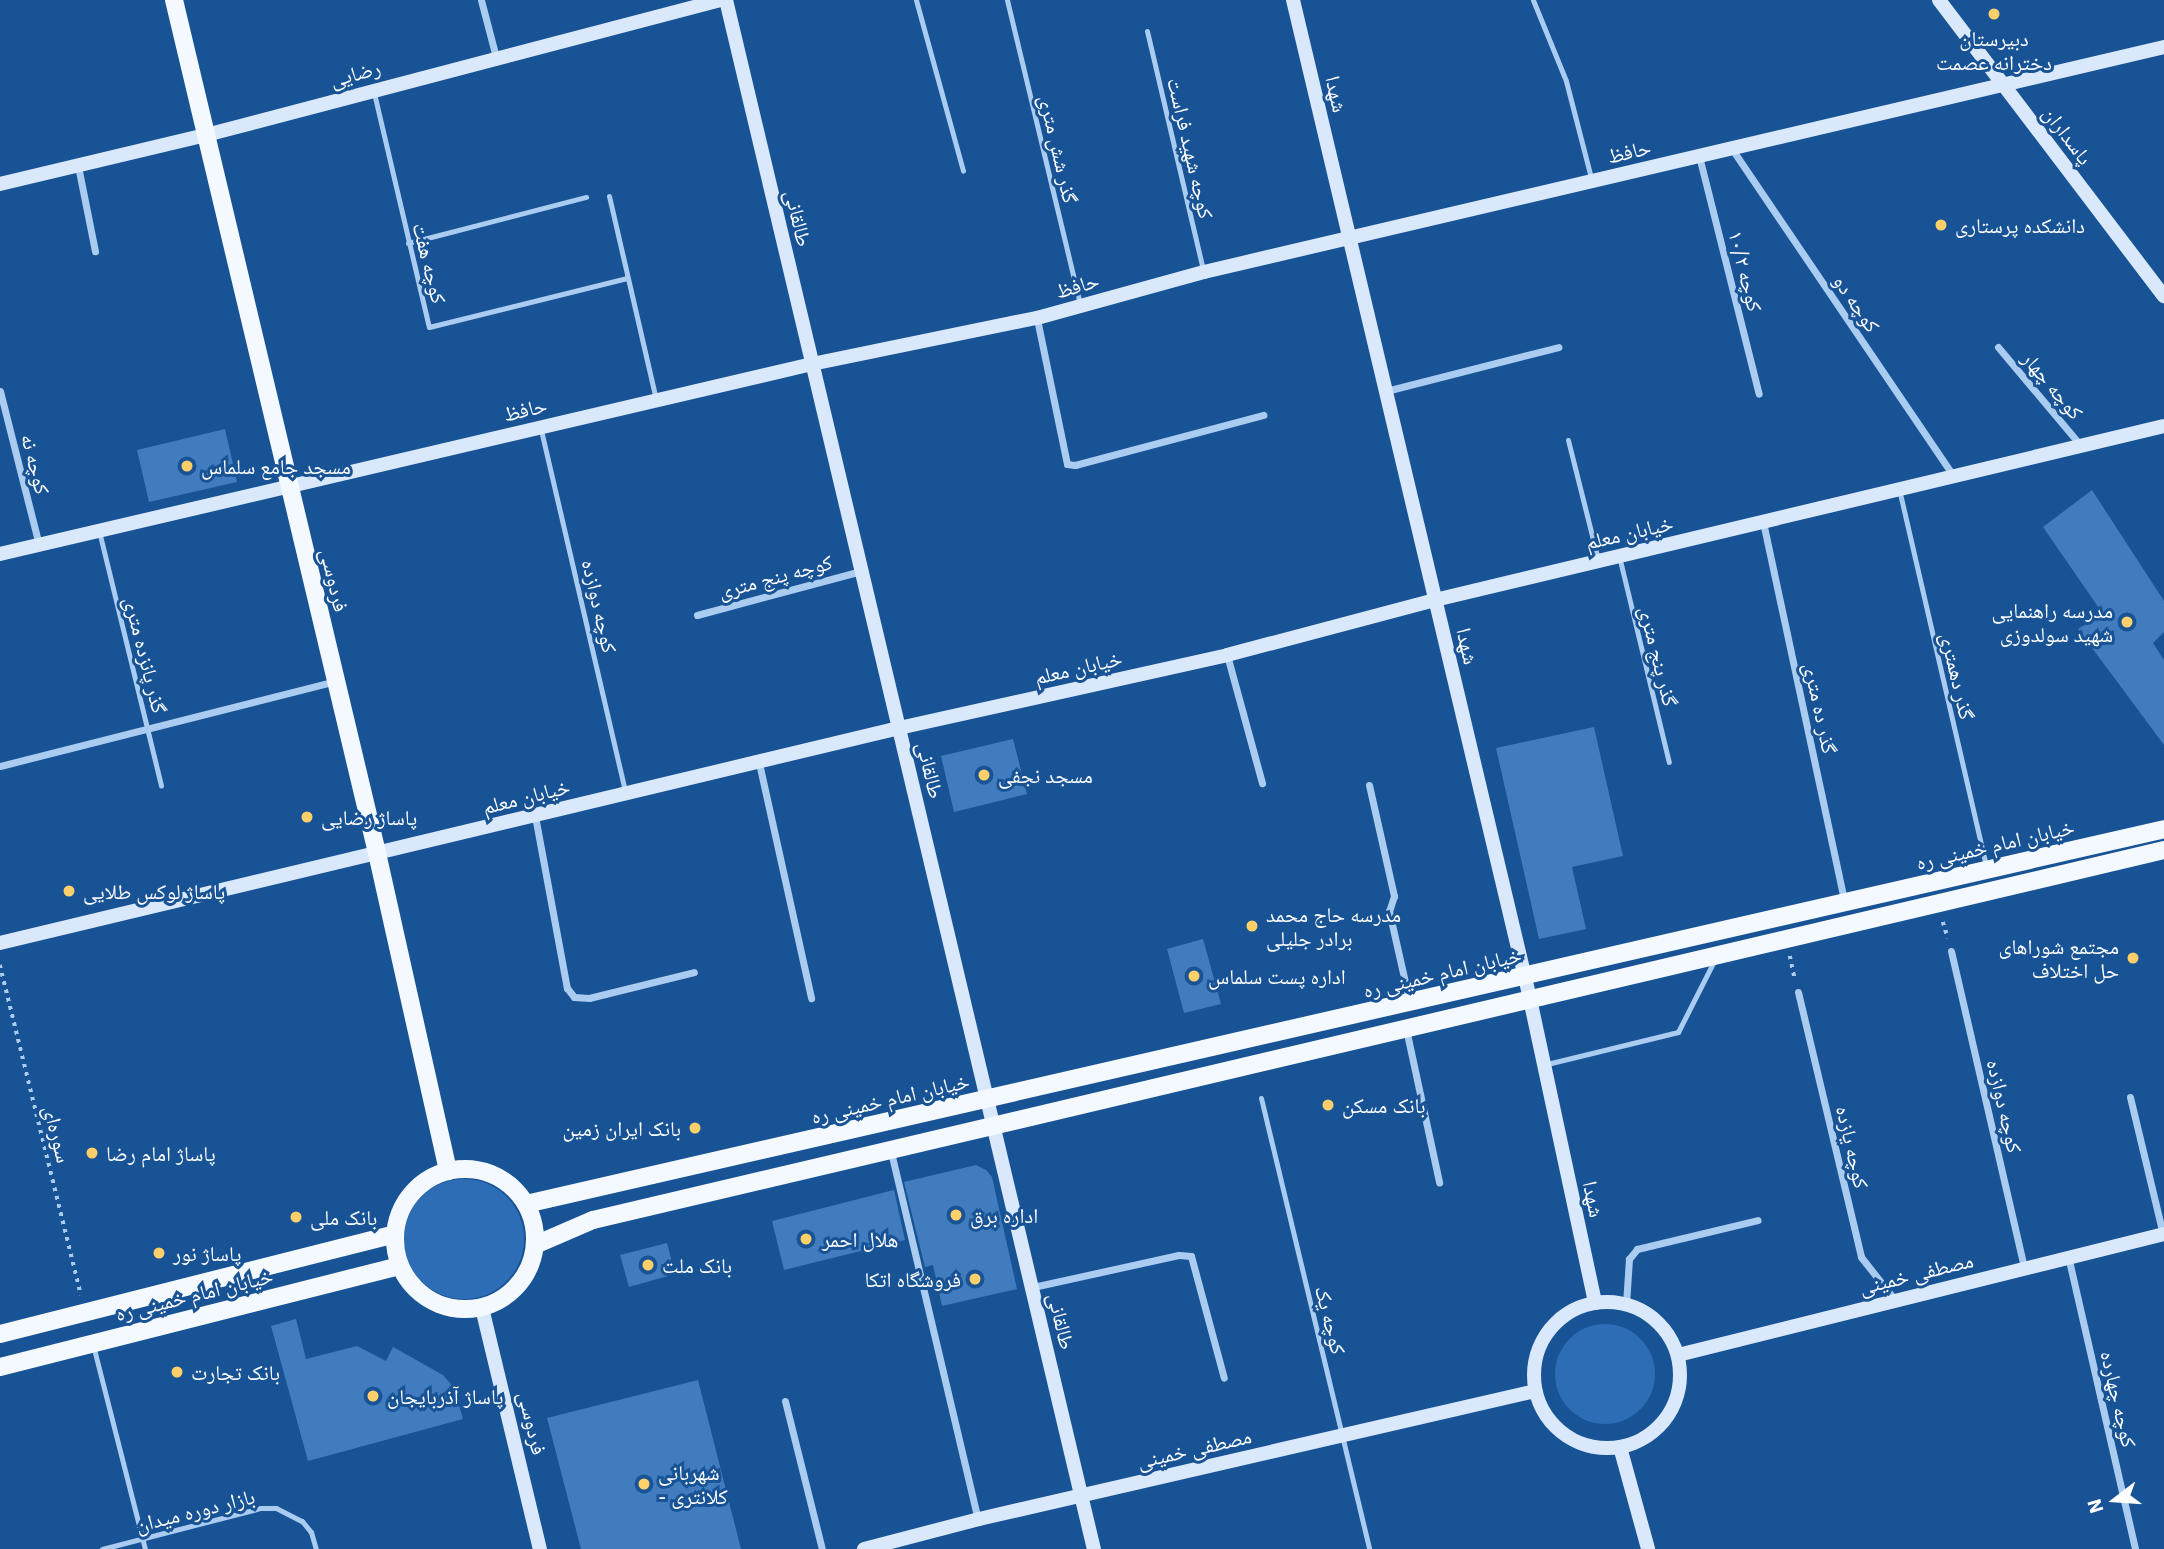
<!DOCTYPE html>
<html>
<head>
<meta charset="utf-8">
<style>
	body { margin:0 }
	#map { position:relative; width:2164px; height:1549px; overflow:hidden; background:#185396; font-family:"IBM Plex Sans","Noto Naskh Arabic",sans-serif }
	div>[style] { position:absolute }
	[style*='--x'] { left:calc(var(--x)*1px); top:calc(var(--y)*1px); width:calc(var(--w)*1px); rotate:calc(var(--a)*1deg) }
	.green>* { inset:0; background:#2c6db5 }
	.round { border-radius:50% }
	.building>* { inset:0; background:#417cbe }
	.path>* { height:3.5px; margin-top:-1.75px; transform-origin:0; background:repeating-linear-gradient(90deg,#abccf1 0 3.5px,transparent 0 8.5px) }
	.lane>* { height:5px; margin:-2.5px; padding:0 2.5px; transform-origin:2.5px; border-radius:2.5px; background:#abccf1 }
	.street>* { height:7px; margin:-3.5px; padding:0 3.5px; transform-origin:3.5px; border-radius:3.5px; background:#abccf1 }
	.secondary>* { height:14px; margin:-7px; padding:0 7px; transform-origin:7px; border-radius:7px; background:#d9e9fb }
	.secondary>.ring { margin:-7px; padding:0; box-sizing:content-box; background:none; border:14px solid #d9e9fb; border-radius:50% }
	.primary>* { height:18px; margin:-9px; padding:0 9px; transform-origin:9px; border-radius:9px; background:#f4f9ff }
	.primary>.ring { margin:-9px; padding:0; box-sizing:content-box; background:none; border:18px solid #f4f9ff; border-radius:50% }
	.dots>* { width:19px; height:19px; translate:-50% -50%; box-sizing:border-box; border:4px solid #185396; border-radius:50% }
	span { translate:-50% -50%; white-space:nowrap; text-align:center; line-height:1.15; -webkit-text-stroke:6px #185396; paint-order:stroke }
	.poi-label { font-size:21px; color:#fff }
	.left { translate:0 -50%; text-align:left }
	.right { translate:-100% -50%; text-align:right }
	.street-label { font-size:21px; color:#fff }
	.north { position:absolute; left:2080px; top:1465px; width:70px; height:70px; -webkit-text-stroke:5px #185396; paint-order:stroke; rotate:253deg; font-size:19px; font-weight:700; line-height:28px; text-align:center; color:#fff }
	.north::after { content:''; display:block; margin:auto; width:24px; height:32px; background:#fff; clip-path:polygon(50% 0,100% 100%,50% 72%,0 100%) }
</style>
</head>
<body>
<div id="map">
	<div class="green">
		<i class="round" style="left:404px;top:1179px;width:120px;height:120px"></i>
		<i class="round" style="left:1555px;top:1324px;width:100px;height:100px"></i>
	</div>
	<div class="building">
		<i style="clip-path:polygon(225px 429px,237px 482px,149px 502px,137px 450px)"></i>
		<i style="clip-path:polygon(2092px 490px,2164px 601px,2164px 632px,2153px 643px,2164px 660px,2164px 745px,2078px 629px,2103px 614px,2043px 527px)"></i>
		<i style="clip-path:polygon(1594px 727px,1623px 856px,1572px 867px,1586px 929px,1539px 939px,1496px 748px)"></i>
		<i style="clip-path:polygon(1013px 739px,1027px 794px,954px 812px,941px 756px)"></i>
		<i style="clip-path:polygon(1203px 939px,1221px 1004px,1184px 1013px,1167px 949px)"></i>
		<i style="clip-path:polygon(976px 1165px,986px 1170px,992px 1177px,1017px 1289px,942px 1306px,933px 1265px,925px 1267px,904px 1182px)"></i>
		<i style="clip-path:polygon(894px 1190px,905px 1240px,784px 1270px,772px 1221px)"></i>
		<i style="clip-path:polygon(667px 1243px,675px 1274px,629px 1287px,620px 1255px)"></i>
		<i style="clip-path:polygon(296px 1319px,306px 1359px,357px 1346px,386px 1361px,393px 1347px,443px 1375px,454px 1388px,463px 1419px,308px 1461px,271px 1326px)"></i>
		<i style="clip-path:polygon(698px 1380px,741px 1549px,581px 1549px,547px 1418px)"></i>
	</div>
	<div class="path">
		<i style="--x:1943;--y:922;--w:17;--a:73"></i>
		<i style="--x:1790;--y:956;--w:25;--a:78"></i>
		<i style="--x:0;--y:965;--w:340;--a:76.2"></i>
	</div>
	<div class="lane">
		<i style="--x:916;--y:0;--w:177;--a:74.6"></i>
		<i style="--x:1007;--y:0;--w:314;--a:76.5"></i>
		<i style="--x:1533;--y:0;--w:87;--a:67.8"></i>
		<i style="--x:1566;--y:81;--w:100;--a:75.5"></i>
		<i style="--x:1147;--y:31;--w:244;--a:76.8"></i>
		<i style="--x:374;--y:93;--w:240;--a:76.8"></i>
		<i style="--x:429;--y:327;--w:204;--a:-13.9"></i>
		<i style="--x:609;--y:196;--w:209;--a:77"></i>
		<i style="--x:408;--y:243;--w:184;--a:-14.5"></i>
		<i style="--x:541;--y:430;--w:372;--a:76.9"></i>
		<i style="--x:1568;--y:440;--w:123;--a:75.9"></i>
		<i style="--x:1899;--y:489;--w:386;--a:77"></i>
		<i style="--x:99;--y:531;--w:262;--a:76.3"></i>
		<i style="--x:1619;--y:556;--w:212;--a:76.4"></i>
		<i style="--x:1547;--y:1064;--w:135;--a:-13.7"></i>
		<i style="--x:1678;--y:1032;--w:82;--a:-63.1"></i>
		<i style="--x:1261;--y:1098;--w:464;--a:76.5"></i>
		<i style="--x:93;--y:1345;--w:211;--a:75.7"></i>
		<i style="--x:102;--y:1549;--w:164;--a:-14.5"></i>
		<i style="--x:261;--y:1508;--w:15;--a:0"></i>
		<i style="--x:276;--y:1508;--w:29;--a:27"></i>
		<i style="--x:302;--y:1521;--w:14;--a:51"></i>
		<i style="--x:311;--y:1532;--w:18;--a:74"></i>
	</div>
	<div class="street">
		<i style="--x:481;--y:0;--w:59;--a:75.3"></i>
		<i style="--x:1732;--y:149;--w:395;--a:55.9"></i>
		<i style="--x:1699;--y:156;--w:245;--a:75.9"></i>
		<i style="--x:78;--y:166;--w:87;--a:78.7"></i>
		<i style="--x:1037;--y:319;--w:148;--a:78.3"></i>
		<i style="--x:1067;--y:464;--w:8;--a:7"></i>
		<i style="--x:1075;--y:465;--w:195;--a:-14.9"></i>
		<i style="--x:1998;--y:347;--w:129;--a:50"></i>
		<i style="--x:0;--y:391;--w:159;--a:75.8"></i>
		<i style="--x:1386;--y:391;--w:178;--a:-14.3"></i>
		<i style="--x:1763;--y:522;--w:388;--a:77.9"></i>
		<i style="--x:697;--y:615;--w:170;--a:-15"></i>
		<i style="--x:1227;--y:655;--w:133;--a:74.7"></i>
		<i style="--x:759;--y:763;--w:241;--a:77.5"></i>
		<i style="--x:0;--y:766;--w:346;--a:-14.2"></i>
		<i style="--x:1369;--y:785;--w:114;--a:77.3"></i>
		<i style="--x:1394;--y:896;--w:16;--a:108"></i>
		<i style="--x:1389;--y:911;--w:91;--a:77.3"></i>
		<i style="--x:535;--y:816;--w:175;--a:79.5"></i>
		<i style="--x:567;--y:988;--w:11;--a:52"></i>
		<i style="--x:574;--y:997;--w:15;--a:4"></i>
		<i style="--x:589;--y:998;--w:108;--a:-13.9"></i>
		<i style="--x:1951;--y:951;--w:325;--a:77"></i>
		<i style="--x:1798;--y:992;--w:272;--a:76.6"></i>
		<i style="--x:1861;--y:1257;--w:55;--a:51.7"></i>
		<i style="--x:1406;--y:1029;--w:157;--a:77.8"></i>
		<i style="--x:2130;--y:1097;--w:141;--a:76.5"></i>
		<i style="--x:891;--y:1152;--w:377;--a:76.7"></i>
		<i style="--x:2068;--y:1256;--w:301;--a:77.1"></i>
		<i style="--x:1033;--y:1287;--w:149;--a:-12.4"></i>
		<i style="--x:1179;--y:1255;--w:12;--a:5"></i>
		<i style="--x:1191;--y:1256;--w:126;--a:74.9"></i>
		<i style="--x:1626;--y:1304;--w:45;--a:-86.2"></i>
		<i style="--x:1629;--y:1259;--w:13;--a:-51"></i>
		<i style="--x:1637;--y:1249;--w:124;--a:-13.5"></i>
		<i style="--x:785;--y:1401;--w:153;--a:76"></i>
	</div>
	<div class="secondary">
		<i style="--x:726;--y:0;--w:1592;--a:76.64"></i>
		<i style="--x:1293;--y:0;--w:1027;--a:76.65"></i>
		<i style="--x:1530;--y:999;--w:311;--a:77.9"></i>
		<i style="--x:1939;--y:0;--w:372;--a:52.8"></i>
		<i style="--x:0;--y:184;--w:212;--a:-13.4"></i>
		<i style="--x:206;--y:135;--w:532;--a:-14.69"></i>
		<i style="--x:0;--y:554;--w:834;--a:-13.17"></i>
		<i style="--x:812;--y:364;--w:230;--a:-11.6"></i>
		<i style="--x:1037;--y:318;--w:173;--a:-15.4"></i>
		<i style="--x:1204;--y:272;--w:986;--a:-13.19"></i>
		<i style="--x:0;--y:943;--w:924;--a:-13.45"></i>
		<i style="--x:899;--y:728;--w:336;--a:-12.5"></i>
		<i style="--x:1227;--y:655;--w:215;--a:-14.8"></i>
		<i style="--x:1435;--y:600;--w:749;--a:-13.42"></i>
		<i class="ring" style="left:1534px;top:1302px;width:132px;height:132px"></i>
		<i style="--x:482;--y:1308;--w:248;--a:76.5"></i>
		<i style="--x:1678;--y:1355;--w:501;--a:-13.98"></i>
		<i style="--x:1620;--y:1447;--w:106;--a:74.6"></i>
		<i style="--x:864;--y:1549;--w:119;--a:-14.6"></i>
		<i style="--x:979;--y:1519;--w:571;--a:-12.96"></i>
	</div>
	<div class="primary">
		<i style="--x:174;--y:0;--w:877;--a:76.61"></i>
		<i style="--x:377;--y:853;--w:326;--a:77.4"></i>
		<i class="ring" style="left:395px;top:1169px;width:122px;height:122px"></i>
		<i style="--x:526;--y:1204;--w:1680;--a:-12.89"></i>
		<i style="--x:535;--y:1245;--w:63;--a:-23.3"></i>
		<i style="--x:593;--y:1220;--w:1614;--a:-13.25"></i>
		<i style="--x:0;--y:1334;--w:406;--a:-14.2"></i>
		<i style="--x:0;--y:1367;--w:412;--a:-14.2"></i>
	</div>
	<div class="dots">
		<i style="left:1994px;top:14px;background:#ffcf6a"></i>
		<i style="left:1941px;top:225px;background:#ffcf6a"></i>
		<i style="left:187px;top:466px;background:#ffcf6a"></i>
		<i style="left:2127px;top:622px;background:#ffcf6a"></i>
		<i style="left:984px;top:775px;background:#ffcf6a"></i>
		<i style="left:307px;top:817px;background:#ffcf6a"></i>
		<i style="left:69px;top:891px;background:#ffcf6a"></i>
		<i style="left:1252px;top:926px;background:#ffcf6a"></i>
		<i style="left:2133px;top:958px;background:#ffcf6a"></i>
		<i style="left:1194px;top:976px;background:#ffcf6a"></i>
		<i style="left:1328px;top:1105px;background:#ffcf6a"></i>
		<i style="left:695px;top:1128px;background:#ffcf6a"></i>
		<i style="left:92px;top:1153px;background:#ffcf6a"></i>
		<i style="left:956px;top:1215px;background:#ffcf6a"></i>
		<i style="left:296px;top:1217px;background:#ffcf6a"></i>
		<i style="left:806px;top:1239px;background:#ffcf6a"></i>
		<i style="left:159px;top:1253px;background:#ffcf6a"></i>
		<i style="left:648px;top:1265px;background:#ffcf6a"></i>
		<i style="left:975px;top:1279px;background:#ffcf6a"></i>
		<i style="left:177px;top:1372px;background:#ffcf6a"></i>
		<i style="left:373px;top:1396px;background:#ffcf6a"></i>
		<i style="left:644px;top:1484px;background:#ffcf6a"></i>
	</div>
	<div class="poi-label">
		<span style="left:1994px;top:50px">دبیرستان<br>دخترانه عصمت</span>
		<span class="left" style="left:1955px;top:225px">دانشکده پرستاری</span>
		<span class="left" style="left:201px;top:466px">مسجد جامع سلماس</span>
		<span class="right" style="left:2113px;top:622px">مدرسه راهنمایی<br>شهید سولدوزی</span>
		<span class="left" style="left:998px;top:775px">مسجد نجفی</span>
		<span class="left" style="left:321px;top:817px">پاساژ رضایی</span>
		<span class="left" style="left:83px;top:891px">پاساژ لوکس طلایی</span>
		<span class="left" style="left:1266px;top:926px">مدرسه حاج محمد<br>برادر جلیلی</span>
		<span class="right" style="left:2119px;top:958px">مجتمع شوراهای<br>حل اختلاف</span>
		<span class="left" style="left:1208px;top:976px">اداره پست سلماس</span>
		<span class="left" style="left:1342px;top:1105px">بانک مسکن</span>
		<span class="right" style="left:681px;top:1128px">بانک ایران زمین</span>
		<span class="left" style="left:106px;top:1153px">پاساژ امام رضا</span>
		<span class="left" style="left:970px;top:1215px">اداره برق</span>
		<span class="left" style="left:310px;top:1217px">بانک ملی</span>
		<span class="left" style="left:822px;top:1239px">هلال احمر</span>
		<span class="left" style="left:173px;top:1253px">پاساژ نور</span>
		<span class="left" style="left:662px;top:1265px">بانک ملت</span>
		<span class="right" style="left:961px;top:1279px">فروشگاه اتکا</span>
		<span class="left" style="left:191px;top:1372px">بانک تجارت</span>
		<span class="left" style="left:387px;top:1396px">پاساژ آذربایجان</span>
		<span class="left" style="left:658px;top:1484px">شهربانی<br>- کلانتری</span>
	</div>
	<div class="street-label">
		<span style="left:355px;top:73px;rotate:-15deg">رضایی</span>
		<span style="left:1337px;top:94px;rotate:77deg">شهدا</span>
		<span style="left:2068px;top:135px;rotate:53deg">پاسداران</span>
		<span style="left:1191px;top:148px;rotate:77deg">کوچه شهید فراست</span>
		<span style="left:1059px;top:149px;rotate:77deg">گذر شش متری</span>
		<span style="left:1629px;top:151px;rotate:-13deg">حافظ</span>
		<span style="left:799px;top:218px;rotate:77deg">طالقانی</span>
		<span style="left:430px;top:263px;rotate:76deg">کوچه هفت</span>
		<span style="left:1746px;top:271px;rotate:76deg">کوچه ۱۰/۲</span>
		<span style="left:1077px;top:285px;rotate:-16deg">حافظ</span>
		<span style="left:1857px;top:303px;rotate:56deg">کوچه دو</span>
		<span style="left:2053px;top:385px;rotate:50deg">کوچه چهار</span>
		<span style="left:525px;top:409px;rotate:-13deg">حافظ</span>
		<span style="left:36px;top:464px;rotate:76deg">کوچه نه</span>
		<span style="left:1629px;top:532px;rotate:-13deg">خیابان معلم</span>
		<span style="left:775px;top:576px;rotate:-15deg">کوچه پنج متری</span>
		<span style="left:335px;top:580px;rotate:77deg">فردوسی</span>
		<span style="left:600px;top:606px;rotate:77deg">کوچه دوازده</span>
		<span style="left:1468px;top:646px;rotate:77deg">شهدا</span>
		<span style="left:146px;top:655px;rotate:76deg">گذر پانزده متری</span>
		<span style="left:1659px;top:656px;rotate:76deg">گذر پنج متری</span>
		<span style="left:1078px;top:667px;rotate:-13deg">خیابان معلم</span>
		<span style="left:1958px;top:676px;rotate:77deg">گذر دهمتری</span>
		<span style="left:1821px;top:708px;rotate:78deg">گذر ده متری</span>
		<span style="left:931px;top:770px;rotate:77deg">طالقانی</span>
		<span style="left:526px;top:796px;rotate:-14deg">خیابان معلم</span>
		<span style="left:1995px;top:844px;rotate:-13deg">خیابان امام خمینی ره</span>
		<span style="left:1442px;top:972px;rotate:-13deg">خیابان امام خمینی ره</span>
		<span style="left:890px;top:1098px;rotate:-13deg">خیابان امام خمینی ره</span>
		<span style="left:2005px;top:1106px;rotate:77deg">کوچه دوازده</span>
		<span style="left:58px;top:1134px;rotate:76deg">سوره‌ای</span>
		<span style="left:1853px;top:1147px;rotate:77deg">کوچه یازده</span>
		<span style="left:1594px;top:1199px;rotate:78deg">شهدا</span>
		<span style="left:1916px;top:1273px;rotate:-14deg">مصطفی خمینی</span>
		<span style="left:194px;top:1294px;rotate:-14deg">خیابان امام خمینی ره</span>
		<span style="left:1331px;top:1320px;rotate:76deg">کوچه یک</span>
		<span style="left:1062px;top:1321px;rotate:77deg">طالقانی</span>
		<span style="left:2119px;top:1399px;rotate:77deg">کوچه چهارده</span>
		<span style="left:533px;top:1423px;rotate:77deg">فردوسی</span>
		<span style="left:1194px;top:1448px;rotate:-13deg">مصطفی خمینی</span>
		<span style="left:195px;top:1510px;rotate:-14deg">بازار دوره میدان</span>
	</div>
	<div class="north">N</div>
</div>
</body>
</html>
